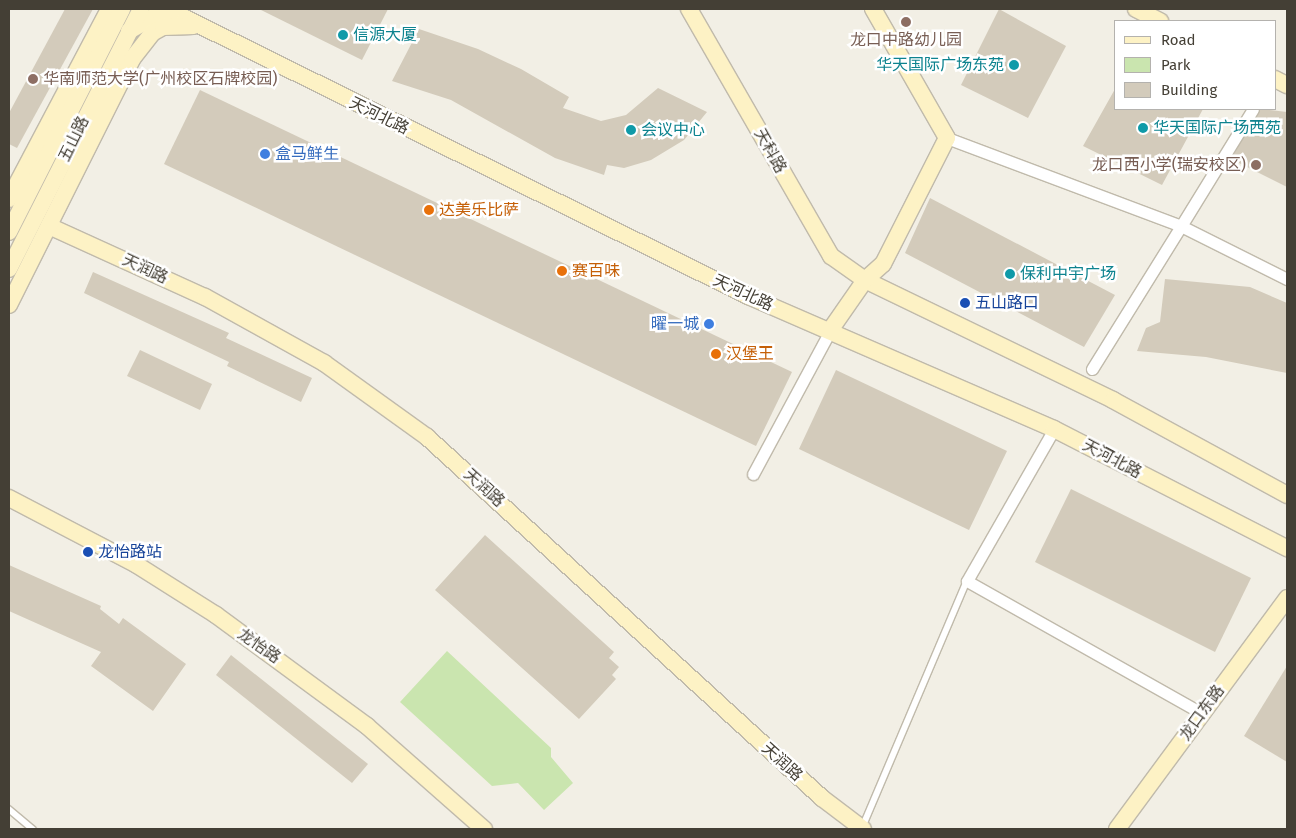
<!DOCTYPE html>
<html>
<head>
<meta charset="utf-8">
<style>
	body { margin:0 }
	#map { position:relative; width:1296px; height:838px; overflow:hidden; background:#f2efe5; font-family:"Fira Sans","Noto Sans SC",sans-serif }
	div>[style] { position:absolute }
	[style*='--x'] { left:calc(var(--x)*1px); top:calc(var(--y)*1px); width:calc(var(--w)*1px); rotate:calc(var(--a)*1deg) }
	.green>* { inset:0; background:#cae5af }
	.building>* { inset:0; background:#d3cbbb }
	.roads { filter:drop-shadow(1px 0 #c0baab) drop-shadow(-1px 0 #c0baab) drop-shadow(0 1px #c0baab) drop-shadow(0 -1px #c0baab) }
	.lane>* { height:5.5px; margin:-2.75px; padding:0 2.75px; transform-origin:2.75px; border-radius:2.75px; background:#fff }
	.street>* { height:11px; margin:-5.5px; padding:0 5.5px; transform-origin:5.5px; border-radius:5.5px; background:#fff }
	.secondary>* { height:16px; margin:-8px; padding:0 8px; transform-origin:8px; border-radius:8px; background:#fdf2c5 }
	.dots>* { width:14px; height:14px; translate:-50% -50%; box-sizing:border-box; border:2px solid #fff; border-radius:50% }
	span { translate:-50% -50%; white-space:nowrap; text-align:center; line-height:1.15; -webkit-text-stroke:5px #fff; paint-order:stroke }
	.culture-label { font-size:16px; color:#0d838f }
	.left { translate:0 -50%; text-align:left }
	.right { translate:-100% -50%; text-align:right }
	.education-label { font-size:16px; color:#785e54 }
	.street-label { font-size:16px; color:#443f35 }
	.shop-label { font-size:16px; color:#366cbe }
	.food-label { font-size:16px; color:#c56008 }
	.transit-label { font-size:16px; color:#164399 }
	.frame { position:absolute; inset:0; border:10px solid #443f35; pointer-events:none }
	.legend { position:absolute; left:1114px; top:20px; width:162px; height:90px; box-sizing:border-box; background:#fff; border:1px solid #b4b2ae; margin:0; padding:6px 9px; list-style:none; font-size:15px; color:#443f35 }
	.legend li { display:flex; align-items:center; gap:10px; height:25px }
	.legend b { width:25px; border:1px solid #b4b2ae }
</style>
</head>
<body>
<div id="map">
	<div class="green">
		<i style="clip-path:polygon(447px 651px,551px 748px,551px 757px,573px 783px,544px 810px,518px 783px,492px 786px,400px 702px)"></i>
	</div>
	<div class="building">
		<i style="clip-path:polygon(65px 9px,93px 9px,17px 148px,9px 144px,9px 113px)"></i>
		<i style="clip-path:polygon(259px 9px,388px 9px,362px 60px)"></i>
		<i style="clip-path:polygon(999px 9px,1066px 46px,1028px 118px,961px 85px)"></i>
		<i style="clip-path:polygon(419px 29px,478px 49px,521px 69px,569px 97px,563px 108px,601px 121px,626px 115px,658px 88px,707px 112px,684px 140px,651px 160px,624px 168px,607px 165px,604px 175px,555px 158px,451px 100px,392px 81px)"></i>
		<i style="clip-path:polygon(1115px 89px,1115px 109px,1203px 109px,1162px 185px,1083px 146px)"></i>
		<i style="clip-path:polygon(200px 90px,792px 372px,756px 446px,164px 164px)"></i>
		<i style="clip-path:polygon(1260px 109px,1287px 112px,1287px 187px,1231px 159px)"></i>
		<i style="clip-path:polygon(930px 198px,1115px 295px,1084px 347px,905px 253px)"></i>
		<i style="clip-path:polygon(93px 272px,229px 333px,226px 338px,312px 378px,301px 402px,227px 366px,229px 362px,84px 293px)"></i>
		<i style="clip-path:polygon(1165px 279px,1250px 287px,1287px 303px,1287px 373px,1206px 357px,1137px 351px,1146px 328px,1160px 322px)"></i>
		<i style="clip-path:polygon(140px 350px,212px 384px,200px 410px,127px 376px)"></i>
		<i style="clip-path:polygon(836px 370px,1007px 451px,969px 530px,799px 449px)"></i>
		<i style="clip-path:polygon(1071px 489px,1251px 578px,1215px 652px,1035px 562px)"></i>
		<i style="clip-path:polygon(485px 535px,614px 652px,609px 658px,619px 667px,612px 675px,616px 679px,579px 719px,435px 590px)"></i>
		<i style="clip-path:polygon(9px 565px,101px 606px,100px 609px,119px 624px,123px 618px,186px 664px,153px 711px,91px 666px,101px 652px,9px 611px)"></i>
		<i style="clip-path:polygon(231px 655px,368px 764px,352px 783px,216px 675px)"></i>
		<i style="clip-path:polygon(1287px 666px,1287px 762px,1244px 736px)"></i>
	</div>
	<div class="roads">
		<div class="lane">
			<i style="--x:9;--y:809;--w:31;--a:40"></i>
			<i style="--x:862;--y:828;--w:268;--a:-67"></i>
		</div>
		<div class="street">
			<i style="--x:947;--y:138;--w:250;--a:20.6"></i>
			<i style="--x:1181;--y:226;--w:137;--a:-58.4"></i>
			<i style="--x:1092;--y:369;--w:168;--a:-58.1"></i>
			<i style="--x:1181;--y:226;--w:119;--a:26.6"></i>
			<i style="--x:1054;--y:429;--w:175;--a:119.8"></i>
			<i style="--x:967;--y:581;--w:269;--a:29.4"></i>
			<i style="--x:753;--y:474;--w:165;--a:-61.7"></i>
		</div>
		<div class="secondary">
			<i style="--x:689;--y:9;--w:285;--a:60.1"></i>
			<i style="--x:831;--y:256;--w:42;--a:35.2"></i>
			<i style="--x:865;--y:280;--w:276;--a:25.8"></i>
			<i style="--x:1113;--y:400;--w:198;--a:28.6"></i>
			<i style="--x:1136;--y:9;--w:27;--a:27"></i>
			<i style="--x:129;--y:31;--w:36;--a:-30"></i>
			<i style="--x:160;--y:13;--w:25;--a:11"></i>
			<i style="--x:185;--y:18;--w:628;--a:26.28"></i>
			<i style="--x:748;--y:296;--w:334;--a:23.5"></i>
			<i style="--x:1054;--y:429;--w:262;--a:27.1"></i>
			<i style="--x:1275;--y:79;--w:13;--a:27"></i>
			<i style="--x:9;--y:199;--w:215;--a:-62.2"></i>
			<i style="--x:49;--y:226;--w:171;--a:24.5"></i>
			<i style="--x:205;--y:297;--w:136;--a:29"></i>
			<i style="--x:324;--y:363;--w:127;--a:35.7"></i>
			<i style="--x:427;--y:437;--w:535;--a:42.42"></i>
			<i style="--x:822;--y:798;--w:51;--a:37.1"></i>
			<i style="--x:9;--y:232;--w:250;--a:-63.1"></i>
			<i style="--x:9;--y:269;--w:292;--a:-63.1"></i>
			<i style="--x:9;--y:305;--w:275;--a:-63.4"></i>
			<i style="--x:132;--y:59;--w:33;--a:-52"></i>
			<i style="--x:152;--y:33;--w:13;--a:-29"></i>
			<i style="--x:163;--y:27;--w:31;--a:-2"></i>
			<i style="--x:831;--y:329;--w:60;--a:-55.2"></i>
			<i style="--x:865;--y:280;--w:24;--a:-42"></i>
			<i style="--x:883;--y:264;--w:141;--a:-63.1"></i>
			<i style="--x:947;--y:138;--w:149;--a:-119.8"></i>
			<i style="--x:9;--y:498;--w:144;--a:27.6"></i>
			<i style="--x:137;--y:565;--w:93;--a:32.3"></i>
			<i style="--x:216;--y:615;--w:187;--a:36.3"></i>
			<i style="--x:367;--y:726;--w:156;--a:41.4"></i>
			<i style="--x:1117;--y:829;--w:287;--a:-53.6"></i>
		</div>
	</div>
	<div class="dots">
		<i style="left:906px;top:22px;background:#8d6e63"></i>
		<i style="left:343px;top:35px;background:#0f9aa8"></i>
		<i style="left:1014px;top:65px;background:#0f9aa8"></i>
		<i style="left:33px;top:79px;background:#8d6e63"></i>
		<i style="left:1143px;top:128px;background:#0f9aa8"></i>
		<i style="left:631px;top:130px;background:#0f9aa8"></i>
		<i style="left:265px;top:154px;background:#3f7fe0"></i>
		<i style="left:1256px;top:165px;background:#8d6e63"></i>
		<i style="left:429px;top:210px;background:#e8710a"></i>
		<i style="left:562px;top:271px;background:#e8710a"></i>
		<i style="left:1010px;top:274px;background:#0f9aa8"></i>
		<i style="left:965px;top:303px;background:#1a4fb4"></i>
		<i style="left:709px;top:324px;background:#3f7fe0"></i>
		<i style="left:716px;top:354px;background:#e8710a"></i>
		<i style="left:88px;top:552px;background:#1a4fb4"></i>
	</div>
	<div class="culture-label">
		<span class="left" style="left:353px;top:35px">信源大厦</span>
		<span class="right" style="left:1004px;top:65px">华天国际广场东苑</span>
		<span class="left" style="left:1153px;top:128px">华天国际广场西苑</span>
		<span class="left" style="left:641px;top:130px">会议中心</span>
		<span class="left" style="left:1020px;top:274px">保利中宇广场</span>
	</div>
	<div class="education-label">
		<span style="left:906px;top:40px">龙口中路幼儿园</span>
		<span class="left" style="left:43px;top:79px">华南师范大学(广州校区石牌校园)</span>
		<span class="right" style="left:1246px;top:165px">龙口西小学(瑞安校区)</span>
	</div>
	<div class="street-label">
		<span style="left:379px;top:116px;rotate:26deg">天河北路</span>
		<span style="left:74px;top:139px;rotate:-64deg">五山路</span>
		<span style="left:770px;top:151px;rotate:61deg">天科路</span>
		<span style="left:145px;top:269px;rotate:25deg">天润路</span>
		<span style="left:743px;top:293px;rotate:25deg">天河北路</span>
		<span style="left:1112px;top:459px;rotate:28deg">天河北路</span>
		<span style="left:484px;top:488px;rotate:42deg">天润路</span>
		<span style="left:259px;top:646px;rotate:35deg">龙怡路</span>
		<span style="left:1202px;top:713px;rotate:-54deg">龙口东路</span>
		<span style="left:782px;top:762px;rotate:42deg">天润路</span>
	</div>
	<div class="shop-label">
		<span class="left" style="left:275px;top:154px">盒马鲜生</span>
		<span class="right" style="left:699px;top:324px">曜一城</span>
	</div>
	<div class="food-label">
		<span class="left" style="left:439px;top:210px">达美乐比萨</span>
		<span class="left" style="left:572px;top:271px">赛百味</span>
		<span class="left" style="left:726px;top:354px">汉堡王</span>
	</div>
	<div class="transit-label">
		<span class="left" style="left:975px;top:303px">五山路口</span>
		<span class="left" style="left:98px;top:552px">龙怡路站</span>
	</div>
	<div class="frame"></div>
	<ul class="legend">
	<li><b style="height:6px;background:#fdf2c5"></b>Road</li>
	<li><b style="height:14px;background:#cae5af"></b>Park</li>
	<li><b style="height:14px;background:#d3cbbb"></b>Building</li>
	</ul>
</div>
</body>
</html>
